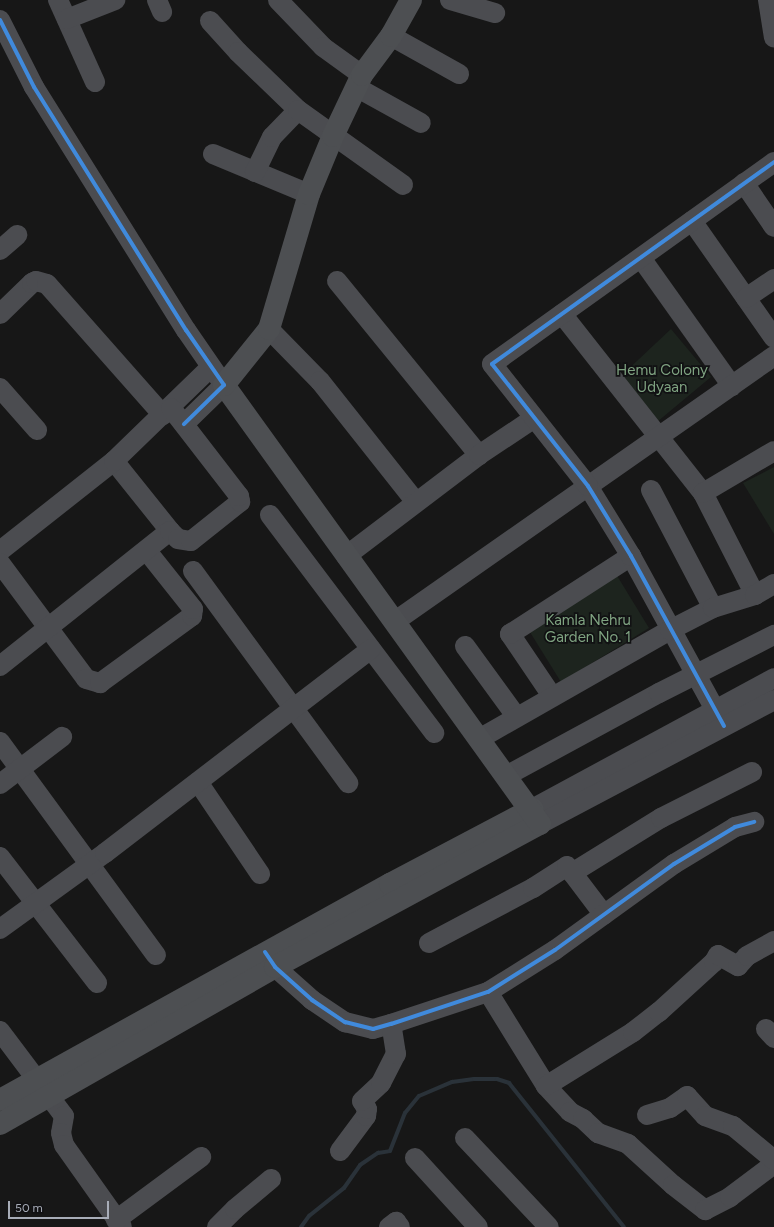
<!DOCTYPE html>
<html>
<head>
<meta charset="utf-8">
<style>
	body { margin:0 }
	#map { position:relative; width:774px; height:1227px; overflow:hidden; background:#171717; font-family:Figtree,sans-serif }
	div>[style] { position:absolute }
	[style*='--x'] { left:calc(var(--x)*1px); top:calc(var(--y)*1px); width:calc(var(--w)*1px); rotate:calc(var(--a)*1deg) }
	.green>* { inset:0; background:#1d241e }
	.stream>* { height:4px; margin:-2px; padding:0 2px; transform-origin:2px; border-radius:2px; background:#2a3239 }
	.minor>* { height:20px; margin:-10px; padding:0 10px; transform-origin:10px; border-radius:10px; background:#4b4c50 }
	.major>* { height:22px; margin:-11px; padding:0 11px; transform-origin:11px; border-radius:11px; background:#4d4f52 }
	.cycleway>* { height:4px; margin:-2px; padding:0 2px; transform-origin:2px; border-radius:2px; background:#408adc }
	span { translate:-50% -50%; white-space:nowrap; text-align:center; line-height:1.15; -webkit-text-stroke:3.5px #111113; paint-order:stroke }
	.park-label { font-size:15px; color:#7fa381 }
	.scale { position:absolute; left:8px; top:1201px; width:101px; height:18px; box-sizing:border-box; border:2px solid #a8adb8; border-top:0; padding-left:5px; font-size:12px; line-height:14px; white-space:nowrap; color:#a8adb8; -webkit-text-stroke:3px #111113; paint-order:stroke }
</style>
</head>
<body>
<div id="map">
	<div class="green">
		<i style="clip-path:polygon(671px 329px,711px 377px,657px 422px,622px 375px)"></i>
		<i style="clip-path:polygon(774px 467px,774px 534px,743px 483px)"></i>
		<i style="clip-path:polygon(616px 574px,649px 628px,561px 682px,528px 629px)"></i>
	</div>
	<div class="stream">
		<i style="--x:301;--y:1227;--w:14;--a:-54"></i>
		<i style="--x:309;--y:1216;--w:45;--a:-38.7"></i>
		<i style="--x:344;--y:1188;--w:28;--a:-55"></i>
		<i style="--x:360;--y:1165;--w:22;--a:-34"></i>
		<i style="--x:378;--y:1153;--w:12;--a:-9"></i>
		<i style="--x:390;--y:1151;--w:41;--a:-68.5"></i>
		<i style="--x:405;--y:1113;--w:22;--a:-51"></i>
		<i style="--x:419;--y:1096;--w:36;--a:-23"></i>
		<i style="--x:452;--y:1082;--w:22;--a:-8"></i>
		<i style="--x:474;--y:1079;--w:23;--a:0"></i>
		<i style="--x:497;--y:1079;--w:13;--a:18"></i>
		<i style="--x:509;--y:1083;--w:184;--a:51.4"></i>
	</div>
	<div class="minor">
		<i style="--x:58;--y:0;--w:90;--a:65.7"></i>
		<i style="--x:157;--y:0;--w:13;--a:67"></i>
		<i style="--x:278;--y:0;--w:65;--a:46.2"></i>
		<i style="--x:323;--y:47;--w:48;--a:35.7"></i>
		<i style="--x:450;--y:0;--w:47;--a:16.1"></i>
		<i style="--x:768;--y:0;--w:38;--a:81"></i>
		<i style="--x:67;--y:19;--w:52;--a:-21.6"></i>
		<i style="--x:0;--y:20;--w:75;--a:63.1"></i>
		<i style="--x:34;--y:87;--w:287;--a:58"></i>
		<i style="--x:186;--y:330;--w:67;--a:55.4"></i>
		<i style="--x:224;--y:385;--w:56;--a:135.7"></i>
		<i style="--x:210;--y:21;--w:42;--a:47.9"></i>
		<i style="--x:238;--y:52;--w:83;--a:44"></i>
		<i style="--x:391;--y:36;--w:78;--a:29.2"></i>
		<i style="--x:356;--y:87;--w:74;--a:29"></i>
		<i style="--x:213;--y:154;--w:104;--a:22.6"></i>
		<i style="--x:255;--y:172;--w:39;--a:-64"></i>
		<i style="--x:272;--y:137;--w:37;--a:-46"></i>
		<i style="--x:298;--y:110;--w:129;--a:35.5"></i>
		<i style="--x:744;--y:183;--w:53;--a:55.7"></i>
		<i style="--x:692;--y:221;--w:143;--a:55"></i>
		<i style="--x:0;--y:250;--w:23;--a:-41"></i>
		<i style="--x:641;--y:258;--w:157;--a:54.6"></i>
		<i style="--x:337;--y:281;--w:225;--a:50.8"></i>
		<i style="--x:746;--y:298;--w:34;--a:-34"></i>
		<i style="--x:0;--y:314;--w:45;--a:-44.1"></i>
		<i style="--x:32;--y:283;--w:4;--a:-27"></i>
		<i style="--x:36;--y:281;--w:11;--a:15"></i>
		<i style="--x:47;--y:284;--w:175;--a:48.5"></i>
		<i style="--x:562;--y:314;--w:228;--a:51.8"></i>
		<i style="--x:703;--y:493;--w:114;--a:63"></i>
		<i style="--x:269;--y:329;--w:73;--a:45.6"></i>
		<i style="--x:320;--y:381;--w:154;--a:51.6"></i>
		<i style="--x:0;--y:388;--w:56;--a:48.6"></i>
		<i style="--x:114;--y:461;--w:90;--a:51.3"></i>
		<i style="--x:651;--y:490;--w:133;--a:62.3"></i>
		<i style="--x:703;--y:493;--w:82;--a:-30.6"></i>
		<i style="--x:270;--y:515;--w:273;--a:53"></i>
		<i style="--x:0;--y:551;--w:145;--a:-38.3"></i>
		<i style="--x:114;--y:461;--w:135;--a:-44.1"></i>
		<i style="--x:346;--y:556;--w:167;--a:-37.2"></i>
		<i style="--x:479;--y:455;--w:65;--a:-33.7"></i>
		<i style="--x:0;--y:563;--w:144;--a:53.4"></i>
		<i style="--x:86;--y:679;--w:15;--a:16"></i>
		<i style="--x:100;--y:683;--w:114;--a:-36.1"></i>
		<i style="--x:192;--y:616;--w:7;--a:-82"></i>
		<i style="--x:193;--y:609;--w:75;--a:-128.5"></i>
		<i style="--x:193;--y:571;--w:263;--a:53.8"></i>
		<i style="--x:394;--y:622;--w:464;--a:-35"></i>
		<i style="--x:465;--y:646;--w:87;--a:53.9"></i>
		<i style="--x:0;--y:666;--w:217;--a:-38.5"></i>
		<i style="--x:170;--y:531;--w:11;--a:45"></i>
		<i style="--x:178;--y:539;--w:13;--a:9"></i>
		<i style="--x:191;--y:541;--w:63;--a:-38.5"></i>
		<i style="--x:240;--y:502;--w:6;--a:-99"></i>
		<i style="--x:239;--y:496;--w:111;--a:-127.7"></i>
		<i style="--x:552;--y:696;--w:75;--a:-124.1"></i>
		<i style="--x:510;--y:634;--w:144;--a:-32.8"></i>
		<i style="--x:724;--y:726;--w:194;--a:-118.7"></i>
		<i style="--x:631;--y:556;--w:82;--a:-121.6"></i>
		<i style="--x:588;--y:486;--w:155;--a:-128.2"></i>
		<i style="--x:492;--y:364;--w:347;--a:-35.6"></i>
		<i style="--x:479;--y:739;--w:220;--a:-29.7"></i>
		<i style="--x:670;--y:630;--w:48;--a:-27.1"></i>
		<i style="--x:713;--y:608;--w:44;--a:-17.2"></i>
		<i style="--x:755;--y:595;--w:22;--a:-30"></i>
		<i style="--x:0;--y:742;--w:264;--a:53.8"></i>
		<i style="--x:506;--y:776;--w:174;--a:-28.5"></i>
		<i style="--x:659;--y:693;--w:129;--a:-26.8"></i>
		<i style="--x:198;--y:782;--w:111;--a:56"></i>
		<i style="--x:0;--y:784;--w:78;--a:-37.2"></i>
		<i style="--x:532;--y:809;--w:275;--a:-28.4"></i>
		<i style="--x:540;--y:824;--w:265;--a:-27.9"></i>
		<i style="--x:0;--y:857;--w:159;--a:52.4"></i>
		<i style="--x:572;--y:873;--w:105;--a:-31.7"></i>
		<i style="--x:661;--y:818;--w:102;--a:-26.8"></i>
		<i style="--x:0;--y:929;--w:130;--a:-35.9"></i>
		<i style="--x:105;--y:853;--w:335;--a:-37.5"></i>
		<i style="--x:429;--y:943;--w:118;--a:-27.9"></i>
		<i style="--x:533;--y:888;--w:40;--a:-32.9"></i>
		<i style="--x:567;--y:866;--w:61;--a:52.9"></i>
		<i style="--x:266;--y:954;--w:16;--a:55"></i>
		<i style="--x:275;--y:967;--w:50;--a:41.7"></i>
		<i style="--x:312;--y:1000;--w:40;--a:34"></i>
		<i style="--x:345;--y:1022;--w:29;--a:14"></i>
		<i style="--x:373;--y:1029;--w:19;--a:-16"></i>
		<i style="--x:391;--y:1024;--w:102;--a:-18.3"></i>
		<i style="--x:488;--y:992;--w:79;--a:-32.1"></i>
		<i style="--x:555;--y:950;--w:147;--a:-35.9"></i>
		<i style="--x:674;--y:864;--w:71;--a:-31.2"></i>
		<i style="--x:735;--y:827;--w:20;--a:-15"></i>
		<i style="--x:488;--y:992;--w:110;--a:58.3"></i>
		<i style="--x:546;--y:1086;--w:35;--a:47"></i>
		<i style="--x:570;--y:1112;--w:15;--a:28"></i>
		<i style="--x:583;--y:1119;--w:21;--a:43"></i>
		<i style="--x:598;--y:1133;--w:32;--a:20"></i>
		<i style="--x:628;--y:1144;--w:61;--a:42.3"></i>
		<i style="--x:673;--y:1185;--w:41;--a:38"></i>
		<i style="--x:705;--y:1210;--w:28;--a:-27"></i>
		<i style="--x:730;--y:1197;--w:55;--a:-36.9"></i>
		<i style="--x:766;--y:1029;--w:12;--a:48"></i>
		<i style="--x:0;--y:1031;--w:106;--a:53"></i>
		<i style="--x:64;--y:1116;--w:17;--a:100"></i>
		<i style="--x:61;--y:1133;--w:12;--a:76"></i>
		<i style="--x:64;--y:1145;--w:100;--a:54.7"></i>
		<i style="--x:546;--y:1086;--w:102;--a:-31.8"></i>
		<i style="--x:633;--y:1032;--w:33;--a:-38"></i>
		<i style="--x:659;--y:1012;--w:74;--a:-42.3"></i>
		<i style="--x:714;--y:962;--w:8;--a:-60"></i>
		<i style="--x:718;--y:955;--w:23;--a:29"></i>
		<i style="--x:738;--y:966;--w:13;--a:-48"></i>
		<i style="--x:747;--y:956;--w:31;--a:-29"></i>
		<i style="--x:647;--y:1115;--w:24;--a:-17"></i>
		<i style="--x:670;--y:1108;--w:21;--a:-35"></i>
		<i style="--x:687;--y:1096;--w:27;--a:48"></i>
		<i style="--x:705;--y:1116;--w:30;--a:20"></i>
		<i style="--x:733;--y:1126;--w:53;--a:39.7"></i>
		<i style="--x:465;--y:1138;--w:122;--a:46.7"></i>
		<i style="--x:340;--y:1151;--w:44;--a:-53.4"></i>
		<i style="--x:366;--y:1116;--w:7;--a:-82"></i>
		<i style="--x:367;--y:1109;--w:9;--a:-122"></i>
		<i style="--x:362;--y:1101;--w:26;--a:-43"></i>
		<i style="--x:381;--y:1083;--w:33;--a:-63"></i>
		<i style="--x:396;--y:1054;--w:30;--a:-99"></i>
		<i style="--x:415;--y:1158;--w:93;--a:47.6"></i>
		<i style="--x:116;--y:1220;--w:106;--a:-36.5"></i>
		<i style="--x:217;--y:1227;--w:25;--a:-45"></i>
		<i style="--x:235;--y:1209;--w:47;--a:-39.8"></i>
		<i style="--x:389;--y:1227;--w:9;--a:-36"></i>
		<i style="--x:396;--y:1222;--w:6;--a:51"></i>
	</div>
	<div class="major">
		<i style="--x:0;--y:1100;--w:446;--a:-29"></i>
		<i style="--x:390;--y:884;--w:161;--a:-27.8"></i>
		<i style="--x:0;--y:1124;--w:317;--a:-29.7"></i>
		<i style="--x:275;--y:967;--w:301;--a:-28.4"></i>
		<i style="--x:540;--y:824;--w:541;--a:-125.75"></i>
		<i style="--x:224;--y:385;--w:72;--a:-51.2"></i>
		<i style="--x:269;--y:329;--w:141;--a:-73.5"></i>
		<i style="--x:309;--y:194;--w:63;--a:-67.5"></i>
		<i style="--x:333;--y:136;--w:68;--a:-64.6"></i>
		<i style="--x:362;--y:75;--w:49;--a:-53.4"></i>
		<i style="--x:391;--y:36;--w:41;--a:-60.9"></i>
	</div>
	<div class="cycleway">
		<i style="--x:0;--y:20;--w:75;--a:63.1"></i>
		<i style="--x:34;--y:87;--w:287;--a:58"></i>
		<i style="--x:186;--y:330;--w:67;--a:55.4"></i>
		<i style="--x:224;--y:385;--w:56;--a:135.7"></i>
		<i style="--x:724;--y:726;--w:194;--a:-118.7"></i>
		<i style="--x:631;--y:556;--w:82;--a:-121.6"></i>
		<i style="--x:588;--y:486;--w:155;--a:-128.2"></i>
		<i style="--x:492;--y:364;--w:347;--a:-35.6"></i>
		<i style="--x:265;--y:952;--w:18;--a:56"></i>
		<i style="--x:275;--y:967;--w:50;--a:41.7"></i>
		<i style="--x:312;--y:1000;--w:40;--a:34"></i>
		<i style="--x:345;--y:1022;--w:29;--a:14"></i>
		<i style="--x:373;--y:1029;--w:19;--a:-16"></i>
		<i style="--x:391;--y:1024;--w:102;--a:-18.3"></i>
		<i style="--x:488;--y:992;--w:79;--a:-32.1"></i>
		<i style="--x:555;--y:950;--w:147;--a:-35.9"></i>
		<i style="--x:674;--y:864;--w:71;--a:-31.2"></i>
		<i style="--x:735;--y:827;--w:20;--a:-15"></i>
	</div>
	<div class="park-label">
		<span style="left:662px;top:379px">Hemu Colony<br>Udyaan</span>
		<span style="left:588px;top:629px">Kamla Nehru<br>Garden No. 1</span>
	</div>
	<div class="scale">50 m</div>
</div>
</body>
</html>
